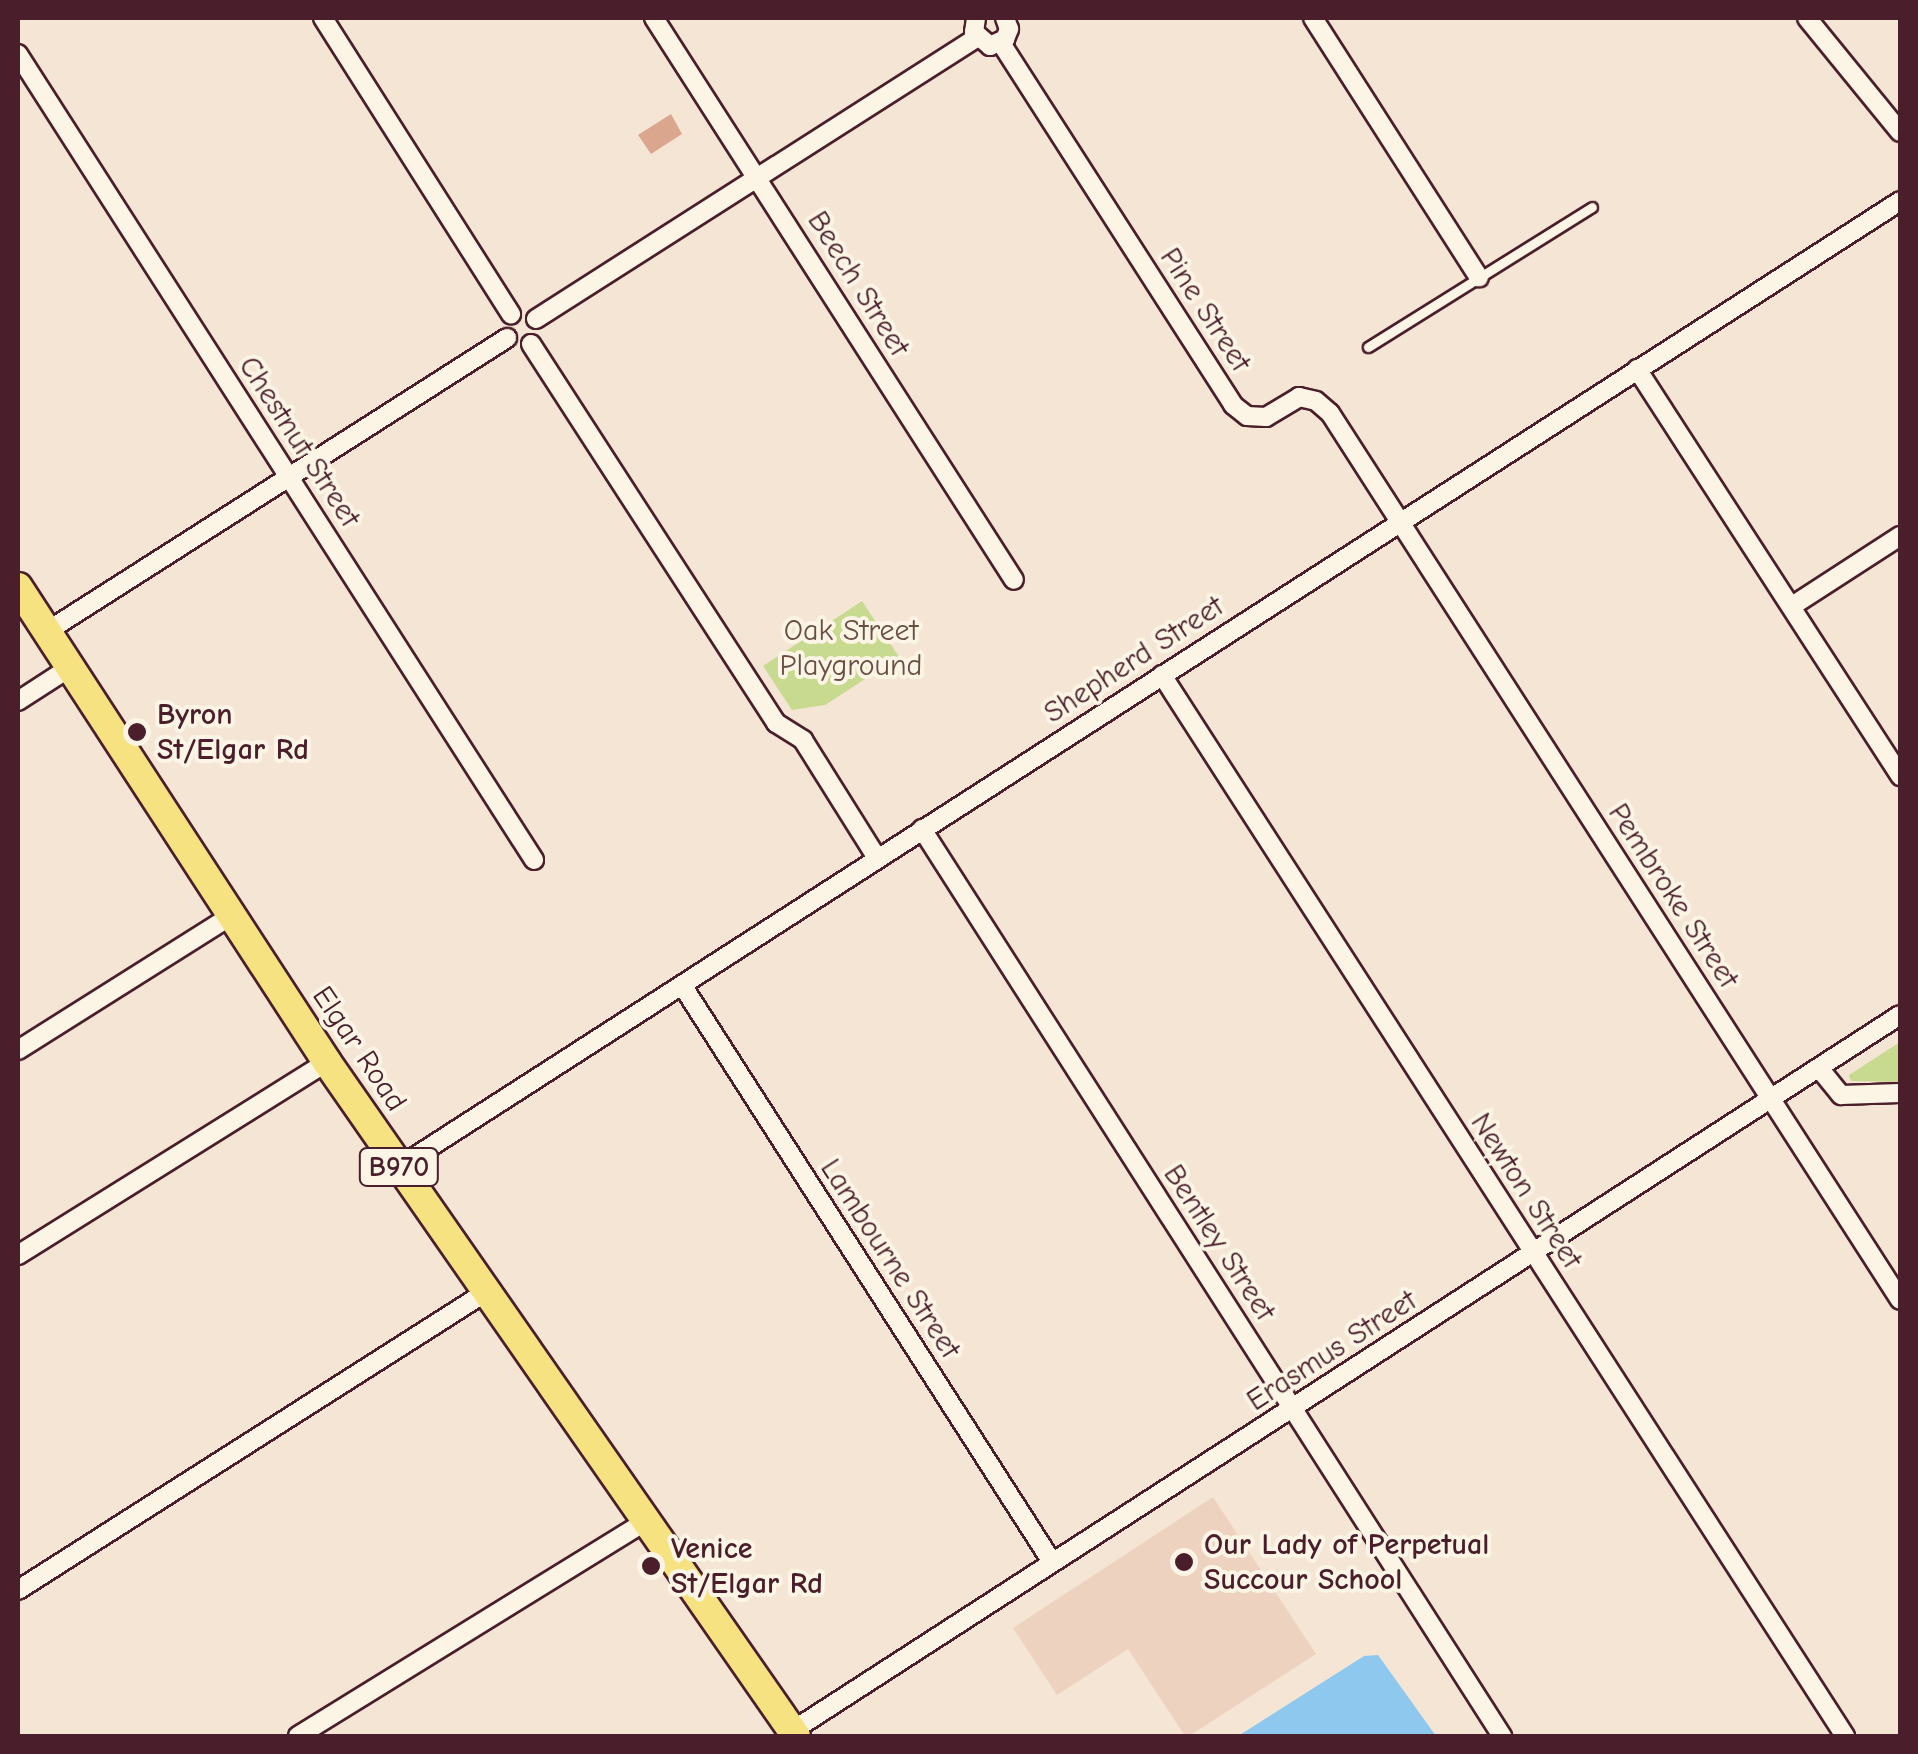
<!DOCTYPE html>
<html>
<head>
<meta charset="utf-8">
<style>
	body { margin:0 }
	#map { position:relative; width:1918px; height:1754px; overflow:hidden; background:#f5e5d4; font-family:"Comic Neue",sans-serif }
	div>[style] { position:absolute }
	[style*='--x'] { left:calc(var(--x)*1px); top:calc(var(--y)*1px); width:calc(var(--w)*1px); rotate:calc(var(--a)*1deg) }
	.built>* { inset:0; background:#edd2bf }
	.green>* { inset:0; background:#c8da8f }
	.water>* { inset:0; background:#8fc8ee }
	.building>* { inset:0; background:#daa68e }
	.roads { filter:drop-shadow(2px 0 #4a1f2b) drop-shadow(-2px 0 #4a1f2b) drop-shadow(0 2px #4a1f2b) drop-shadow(0 -2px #4a1f2b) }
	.service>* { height:9px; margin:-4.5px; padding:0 4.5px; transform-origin:4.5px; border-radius:4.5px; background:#fcf5e5 }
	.minor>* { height:18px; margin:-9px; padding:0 9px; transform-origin:9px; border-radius:9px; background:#fcf5e5 }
	.primary>* { height:28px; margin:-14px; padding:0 14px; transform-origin:14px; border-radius:14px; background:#f7e281 }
	.dots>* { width:28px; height:28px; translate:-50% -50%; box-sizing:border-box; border:5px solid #fcf5e5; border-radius:50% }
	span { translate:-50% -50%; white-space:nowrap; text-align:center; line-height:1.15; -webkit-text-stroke:8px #fcf5e5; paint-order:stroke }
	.shield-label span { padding:2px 8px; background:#fcf5e5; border:2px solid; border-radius:8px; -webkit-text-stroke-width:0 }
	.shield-label { font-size:28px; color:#4a1f2b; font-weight:700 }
	.street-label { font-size:30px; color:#4a1f2b }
	.park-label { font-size:30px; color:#6a4e44 }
	.poi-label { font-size:30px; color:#4a1f2b; font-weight:700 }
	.left { translate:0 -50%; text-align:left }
	.frame { position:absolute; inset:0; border:20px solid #4a1f2b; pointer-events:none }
</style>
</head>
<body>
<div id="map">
	<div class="built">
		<i style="clip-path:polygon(1213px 1497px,1316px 1654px,1189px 1736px,1185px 1736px,1128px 1649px,1057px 1695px,1013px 1628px)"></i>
	</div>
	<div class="green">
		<i style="clip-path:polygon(862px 601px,899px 657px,825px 705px,792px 710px,763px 666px)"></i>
		<i style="clip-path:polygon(1900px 1042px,1900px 1082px,1851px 1081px,1849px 1075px)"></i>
	</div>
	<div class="water">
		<i style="clip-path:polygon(1378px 1655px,1436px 1736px,1238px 1736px,1364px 1656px)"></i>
	</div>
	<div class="building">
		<i style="clip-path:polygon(671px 114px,682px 134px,651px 154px,638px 135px)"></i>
	</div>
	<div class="roads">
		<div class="service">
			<i style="--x:1368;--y:347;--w:264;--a:-32"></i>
		</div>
		<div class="minor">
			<i style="--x:323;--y:18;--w:351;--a:57.6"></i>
			<i style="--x:654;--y:18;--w:667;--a:57.36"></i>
			<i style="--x:976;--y:18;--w:14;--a:98"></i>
			<i style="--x:974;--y:32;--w:21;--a:41"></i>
			<i style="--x:990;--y:46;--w:17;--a:-25"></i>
			<i style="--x:1005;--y:39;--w:11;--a:-68"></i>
			<i style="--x:1009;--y:29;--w:12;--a:-110"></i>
			<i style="--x:1313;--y:18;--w:308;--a:57.4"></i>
			<i style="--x:1807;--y:18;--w:147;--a:50.8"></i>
			<i style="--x:1001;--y:43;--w:430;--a:57.3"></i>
			<i style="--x:1233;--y:405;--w:18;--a:38"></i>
			<i style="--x:1247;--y:416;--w:19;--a:3"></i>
			<i style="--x:1266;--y:417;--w:39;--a:-31"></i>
			<i style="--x:1299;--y:397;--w:17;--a:13"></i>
			<i style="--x:1316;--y:401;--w:18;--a:41"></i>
			<i style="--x:1330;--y:413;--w:1054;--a:57.27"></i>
			<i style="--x:18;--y:54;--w:957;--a:57.37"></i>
			<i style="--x:536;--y:319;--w:522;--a:-32.56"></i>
			<i style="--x:531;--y:344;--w:451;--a:57.1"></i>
			<i style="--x:776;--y:723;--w:32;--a:32"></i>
			<i style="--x:803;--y:740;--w:139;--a:57.9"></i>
			<i style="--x:1637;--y:369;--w:485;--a:57.1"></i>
			<i style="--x:1792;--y:606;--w:129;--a:-32.9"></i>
			<i style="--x:46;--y:632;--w:547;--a:-32.53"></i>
			<i style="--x:1162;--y:675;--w:1262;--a:57.23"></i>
			<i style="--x:18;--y:701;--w:61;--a:-32.9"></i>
			<i style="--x:922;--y:829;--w:1077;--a:57.4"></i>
			<i style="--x:682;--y:985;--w:685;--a:57.33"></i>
			<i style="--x:18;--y:1050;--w:252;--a:-32.2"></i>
			<i style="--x:1819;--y:1068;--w:35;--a:51"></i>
			<i style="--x:1841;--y:1095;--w:59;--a:-1.9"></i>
			<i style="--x:399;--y:1167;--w:1785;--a:-32.76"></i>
			<i style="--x:18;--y:1255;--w:364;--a:-32"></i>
			<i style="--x:18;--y:1590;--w:555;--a:-32.49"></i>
			<i style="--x:792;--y:1731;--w:1319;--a:-32.87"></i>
			<i style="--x:298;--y:1736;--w:409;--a:-31.7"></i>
		</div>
		<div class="primary">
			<i style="--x:18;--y:587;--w:567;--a:56.95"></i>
			<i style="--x:327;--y:1062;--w:821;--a:55.17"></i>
		</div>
	</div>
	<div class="dots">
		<i style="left:137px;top:732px;background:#4a1f2b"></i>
		<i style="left:1184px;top:1562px;background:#4a1f2b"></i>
		<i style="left:651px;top:1566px;background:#4a1f2b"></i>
	</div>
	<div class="shield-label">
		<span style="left:399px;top:1167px">B970</span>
	</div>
	<div class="street-label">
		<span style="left:858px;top:284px;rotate:58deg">Beech Street</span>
		<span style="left:1205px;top:310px;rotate:57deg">Pine Street</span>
		<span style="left:299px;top:442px;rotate:57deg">Chestnut Street</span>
		<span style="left:1134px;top:660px;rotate:-33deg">Shepherd Street</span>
		<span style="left:1673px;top:896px;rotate:57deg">Pembroke Street</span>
		<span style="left:359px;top:1049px;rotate:56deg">Elgar Road</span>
		<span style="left:1526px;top:1191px;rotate:57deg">Newton Street</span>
		<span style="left:1219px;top:1243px;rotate:57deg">Bentley Street</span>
		<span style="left:890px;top:1259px;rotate:57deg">Lambourne Street</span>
		<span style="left:1332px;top:1351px;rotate:-33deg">Erasmus Street</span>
	</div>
	<div class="park-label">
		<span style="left:851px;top:648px">Oak Street<br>Playground</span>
	</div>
	<div class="poi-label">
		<span class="left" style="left:157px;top:732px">Byron<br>St/Elgar Rd</span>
		<span class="left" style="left:1204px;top:1562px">Our Lady of Perpetual<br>Succour School</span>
		<span class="left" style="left:671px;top:1566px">Venice<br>St/Elgar Rd</span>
	</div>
	<div class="frame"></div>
</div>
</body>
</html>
